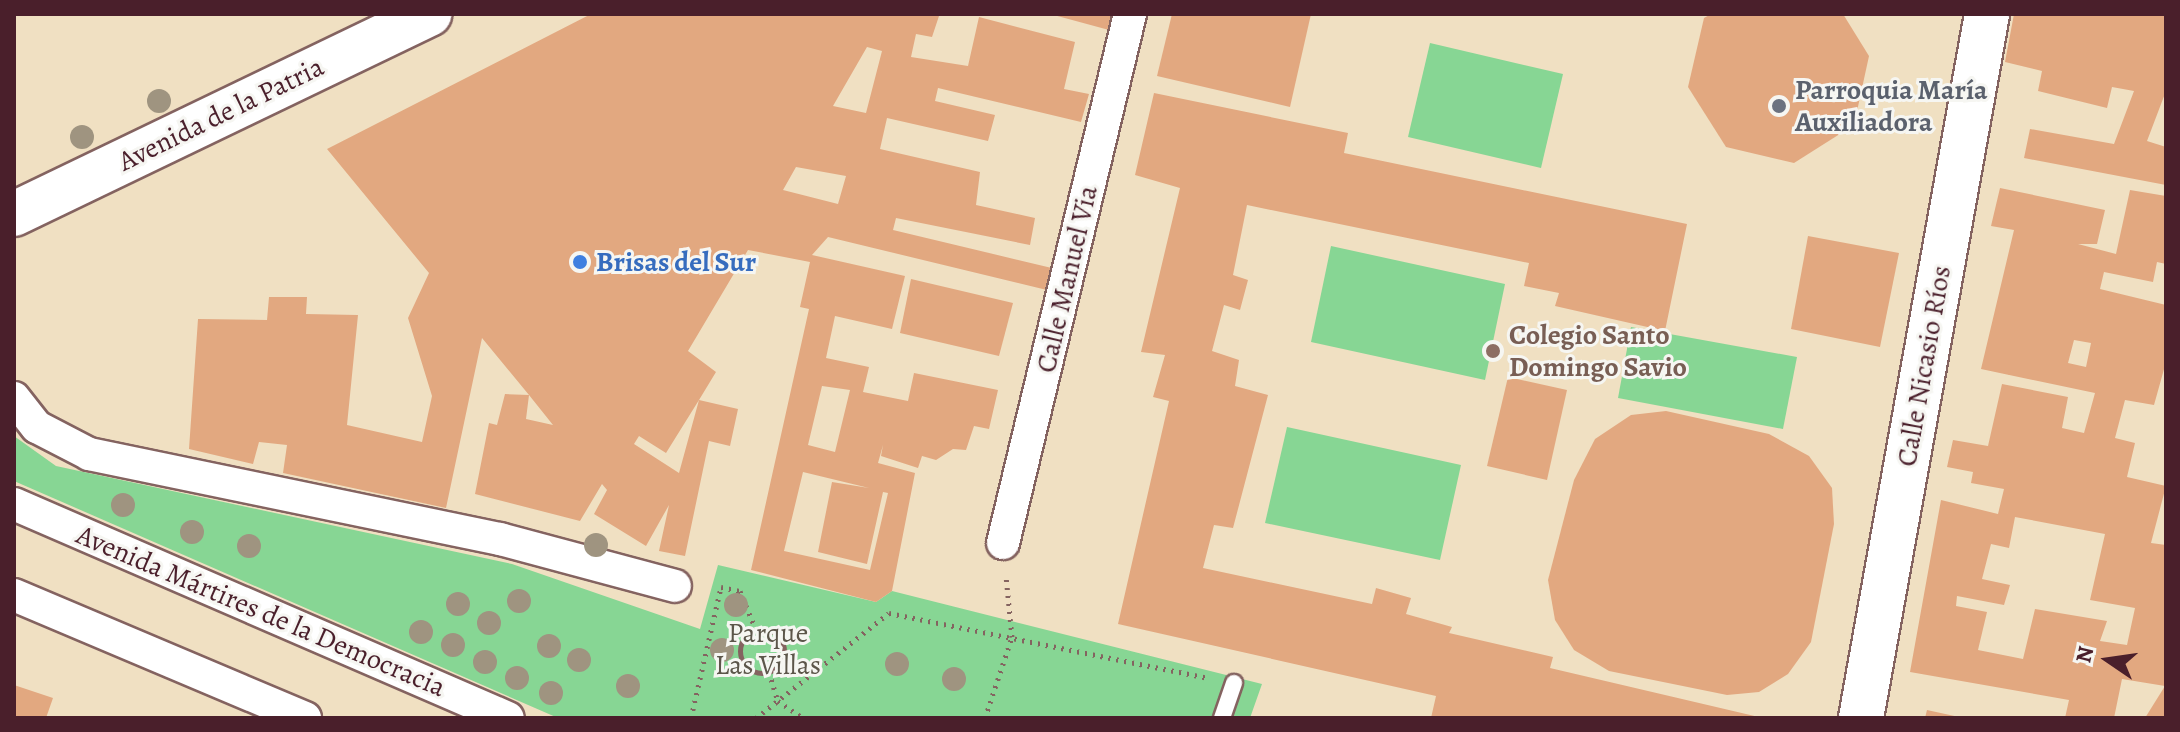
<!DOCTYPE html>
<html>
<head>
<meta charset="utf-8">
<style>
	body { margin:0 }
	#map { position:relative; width:2180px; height:732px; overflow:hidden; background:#f0e0c2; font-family:Alegreya,serif }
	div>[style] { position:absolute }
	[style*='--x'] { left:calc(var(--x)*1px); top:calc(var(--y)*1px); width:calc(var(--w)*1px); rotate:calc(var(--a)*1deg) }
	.green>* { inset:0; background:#87d694 }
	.building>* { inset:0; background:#e2a880 }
	.path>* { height:5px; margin-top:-2.5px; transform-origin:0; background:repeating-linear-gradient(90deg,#846360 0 2px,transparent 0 8px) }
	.path>.ring { margin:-2.5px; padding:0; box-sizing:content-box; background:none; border:5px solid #846360; border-radius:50% }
	.roads { filter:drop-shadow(2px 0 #846360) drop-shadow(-2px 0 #846360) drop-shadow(0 2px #846360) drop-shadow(0 -2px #846360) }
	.lane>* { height:16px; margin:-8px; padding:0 8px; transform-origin:8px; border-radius:8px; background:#fff }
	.street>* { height:32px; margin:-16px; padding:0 16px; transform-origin:16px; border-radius:16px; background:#fff }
	.secondary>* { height:44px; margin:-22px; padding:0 22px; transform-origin:22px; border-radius:22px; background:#fff }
	.trees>* { width:24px; height:24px; margin:-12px; border-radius:50%; background:#9f9480 }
	.dots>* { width:22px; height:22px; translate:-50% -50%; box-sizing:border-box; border:4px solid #f6f6f2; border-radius:50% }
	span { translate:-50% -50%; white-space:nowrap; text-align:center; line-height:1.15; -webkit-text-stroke:6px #f6f6f2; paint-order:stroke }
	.worship-label { font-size:28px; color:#5b616d; font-weight:700 }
	.left { translate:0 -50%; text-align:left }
	.street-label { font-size:28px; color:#4a1f2b }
	.shop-label { font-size:28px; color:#366cbe; font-weight:700 }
	.education-label { font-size:28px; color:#785e54; font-weight:700 }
	.park-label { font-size:28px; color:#5c564a }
	.frame { position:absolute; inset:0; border:16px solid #4a1f2b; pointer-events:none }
	.north { position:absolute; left:2068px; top:620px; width:80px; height:80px; -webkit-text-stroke:6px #f6f6f2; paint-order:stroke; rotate:283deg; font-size:22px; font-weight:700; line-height:32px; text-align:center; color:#4a1f2b }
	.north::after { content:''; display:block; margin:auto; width:28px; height:36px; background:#4a1f2b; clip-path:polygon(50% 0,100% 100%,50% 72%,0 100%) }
</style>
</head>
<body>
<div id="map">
	<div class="green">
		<i style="clip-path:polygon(1430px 43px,1563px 74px,1541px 168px,1408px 137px)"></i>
		<i style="clip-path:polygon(1331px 246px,1505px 284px,1485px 380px,1311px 342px)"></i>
		<i style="clip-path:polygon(1631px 327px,1797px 357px,1783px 429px,1618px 398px)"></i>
		<i style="clip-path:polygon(1287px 427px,1461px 465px,1440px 560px,1265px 523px)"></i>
		<i style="clip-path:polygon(14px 436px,56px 466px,512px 564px,700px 629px,718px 565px,876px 602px,892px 591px,1262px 684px,1250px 718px,558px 718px,14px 481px)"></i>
	</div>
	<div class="building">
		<i style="clip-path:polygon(evenodd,591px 14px,949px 14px,939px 16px,932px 37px,916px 34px,911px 57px,968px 66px,979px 17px,1075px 42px,1064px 89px,1089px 94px,1081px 122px,938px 88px,935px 101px,995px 115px,988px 141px,887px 118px,880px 149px,980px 172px,976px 205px,1035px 218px,1030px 245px,896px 218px,893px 230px,1056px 269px,1051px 291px,828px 237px,812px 255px,905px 276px,892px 329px,835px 316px,826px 358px,869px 367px,863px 392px,908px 401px,914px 373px,998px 390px,989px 429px,974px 426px,966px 450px,953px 449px,936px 460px,922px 456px,918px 468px,881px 456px,883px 445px,878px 463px,915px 473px,892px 591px,876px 602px,751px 570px,809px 309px,800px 307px,810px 262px,748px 250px,688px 351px,716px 372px,699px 400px,738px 409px,730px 446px,709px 441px,685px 556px,659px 551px,669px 505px,646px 546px,594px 514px,607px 490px,602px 484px,580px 521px,475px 494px,489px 423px,497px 425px,505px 394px,529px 395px,482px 338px,446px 508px,283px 473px,287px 445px,259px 442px,253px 464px,189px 449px,198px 319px,267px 320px,269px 297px,307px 297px,306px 314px,358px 315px,347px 425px,422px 442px,432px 396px,408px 318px,429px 273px,327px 149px,591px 14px,867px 47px,882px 51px,866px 113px,833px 106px,867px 47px,591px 14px,796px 167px,846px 176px,838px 204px,783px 190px,796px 167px,591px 14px,822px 386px,850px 390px,835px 452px,808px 445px,822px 386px,591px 14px,529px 395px,553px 425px,526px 419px,529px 395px,591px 14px,699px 400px,679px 473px,634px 444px,639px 436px,666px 453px,699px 400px,591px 14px,803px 472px,869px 488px,832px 482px,818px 552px,867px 564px,883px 492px,888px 493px,870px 570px,784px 551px,803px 472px)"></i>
		<i style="clip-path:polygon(1050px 14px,1112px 14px,1109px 30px)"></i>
		<i style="clip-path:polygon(1172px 14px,1311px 14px,1290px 107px,1157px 76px)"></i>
		<i style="clip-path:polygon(1711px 14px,1843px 14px,1869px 56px,1854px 125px,1794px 163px,1726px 147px,1688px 87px,1704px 18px)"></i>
		<i style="clip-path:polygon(2014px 14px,2166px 14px,2166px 91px,2147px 141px,2166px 147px,2166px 185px,2024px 158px,2030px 129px,2114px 144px,2134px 91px,2112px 87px,2107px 108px,2038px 91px,2042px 71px,2005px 62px)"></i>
		<i style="clip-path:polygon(1154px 93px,1348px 133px,1344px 153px,1687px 224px,1665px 331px,1555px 306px,1559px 293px,1524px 286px,1529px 263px,1247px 205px,1233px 275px,1248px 280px,1240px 310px,1224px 305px,1212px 351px,1239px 360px,1235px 386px,1268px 395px,1233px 528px,1214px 525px,1203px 568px,1372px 604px,1376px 588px,1411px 598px,1406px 614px,1452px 627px,1449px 633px,1553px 657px,1550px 668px,1763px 718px,1431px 718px,1436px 696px,1118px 624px,1169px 401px,1153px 397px,1165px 355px,1141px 352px,1180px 188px,1135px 175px)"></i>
		<i style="clip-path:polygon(evenodd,2000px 188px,2105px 210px,2097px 244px,2078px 244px,2116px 254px,2130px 190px,2166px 196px,2166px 264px,2157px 262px,2153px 282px,2104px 272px,2100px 289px,2166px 305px,2166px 362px,2154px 405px,2125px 400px,2115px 438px,2135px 443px,2127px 477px,2166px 486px,2151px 543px,2166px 545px,2166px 718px,2145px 718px,2165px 686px,2122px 679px,2114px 718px,2065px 718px,2069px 700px,1910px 672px,1941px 500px,1998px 514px,2004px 489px,1971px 483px,1973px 472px,1947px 467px,1953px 440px,1988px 446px,2002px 384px,2068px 397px,2062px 428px,2084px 433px,2095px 393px,1981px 369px,2014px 230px,1991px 226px,2000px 188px,2074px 340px,2091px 343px,2086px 367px,2068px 363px,2074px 340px,2000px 188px,2015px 517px,2105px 534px,2090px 600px,2135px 608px,2127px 645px,2100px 641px,2107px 621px,2035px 609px,2023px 659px,1978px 650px,1987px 612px,1956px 606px,1957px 596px,2004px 605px,2010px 585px,1982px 579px,1991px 544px,2009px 548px,2015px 517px)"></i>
		<i style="clip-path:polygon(1808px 236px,1899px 253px,1880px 347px,1791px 329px)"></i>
		<i style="clip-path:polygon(911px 279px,1013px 303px,999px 356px,900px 333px)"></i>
		<i style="clip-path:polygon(1508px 377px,1567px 390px,1547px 480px,1487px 466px)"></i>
		<i style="clip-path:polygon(1666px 411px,1769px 434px,1809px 456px,1832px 488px,1834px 524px,1811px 642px,1788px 674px,1759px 692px,1727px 695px,1609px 671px,1574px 650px,1555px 620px,1548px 580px,1574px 480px,1595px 439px,1631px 415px)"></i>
		<i style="clip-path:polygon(14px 685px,53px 698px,46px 718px,14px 718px)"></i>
		<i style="clip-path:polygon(1927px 710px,1959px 717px,1959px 718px,1925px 718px)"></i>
	</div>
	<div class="path">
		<i class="ring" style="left:740px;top:629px;width:39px;height:39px"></i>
		<i style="--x:769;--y:672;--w:30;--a:73"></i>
		<i style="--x:778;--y:701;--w:30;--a:34"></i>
		<i style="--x:691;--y:718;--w:134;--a:-77.1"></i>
		<i style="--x:721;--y:587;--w:19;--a:12"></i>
		<i style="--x:740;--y:591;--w:42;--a:67.7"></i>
		<i style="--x:756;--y:718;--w:169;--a:-38.3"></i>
		<i style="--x:889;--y:613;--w:326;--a:11.5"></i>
		<i style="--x:985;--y:718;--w:85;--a:-71.6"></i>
		<i style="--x:1012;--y:637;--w:61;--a:-95.6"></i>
	</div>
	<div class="roads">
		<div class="lane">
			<i style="--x:1222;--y:718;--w:37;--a:-71"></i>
		</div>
		<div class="street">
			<i style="--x:14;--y:398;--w:37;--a:52"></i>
			<i style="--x:37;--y:427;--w:59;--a:27.4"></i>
			<i style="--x:89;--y:454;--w:420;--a:11.7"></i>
			<i style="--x:500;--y:539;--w:181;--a:15"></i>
			<i style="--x:14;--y:504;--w:538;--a:23.42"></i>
			<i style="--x:1003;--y:543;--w:544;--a:-76.5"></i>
			<i style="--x:14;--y:595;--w:316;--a:22.9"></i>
		</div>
		<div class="secondary">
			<i style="--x:14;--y:214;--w:461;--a:-25.7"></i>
			<i style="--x:1861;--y:718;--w:715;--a:-79.85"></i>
		</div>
	</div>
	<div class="trees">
		<i style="left:159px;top:101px"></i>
		<i style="left:82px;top:137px"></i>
		<i style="left:123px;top:505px"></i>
		<i style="left:192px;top:532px"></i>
		<i style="left:596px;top:545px"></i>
		<i style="left:249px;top:546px"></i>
		<i style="left:519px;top:601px"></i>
		<i style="left:458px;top:604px"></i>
		<i style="left:736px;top:605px"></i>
		<i style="left:489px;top:623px"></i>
		<i style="left:421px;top:632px"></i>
		<i style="left:453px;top:645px"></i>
		<i style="left:549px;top:646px"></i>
		<i style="left:722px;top:650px"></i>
		<i style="left:579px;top:660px"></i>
		<i style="left:485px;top:662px"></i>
		<i style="left:897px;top:664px"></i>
		<i style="left:517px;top:678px"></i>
		<i style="left:954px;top:679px"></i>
		<i style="left:628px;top:686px"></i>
		<i style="left:551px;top:693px"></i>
	</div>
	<div class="dots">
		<i style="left:1779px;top:106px;background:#6b7280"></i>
		<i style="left:580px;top:262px;background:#3f7fe0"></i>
		<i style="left:1493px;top:351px;background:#8d6e63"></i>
	</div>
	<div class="worship-label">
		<span class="left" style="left:1795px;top:106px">Parroquia María<br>Auxiliadora</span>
	</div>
	<div class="street-label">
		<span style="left:221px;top:114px;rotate:-26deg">Avenida de la Patria</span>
		<span style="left:1067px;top:279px;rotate:-77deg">Calle Manuel Via</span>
		<span style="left:1924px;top:366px;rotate:-80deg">Calle Nicasio Ríos</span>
		<span style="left:261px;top:611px;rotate:23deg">Avenida Mártires de la Democracia</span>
	</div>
	<div class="shop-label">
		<span class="left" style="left:596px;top:262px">Brisas del Sur</span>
	</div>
	<div class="education-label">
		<span class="left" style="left:1509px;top:351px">Colegio Santo<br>Domingo Savio</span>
	</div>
	<div class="park-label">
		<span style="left:768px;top:649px">Parque<br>Las Villas</span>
	</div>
	<div class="frame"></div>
	<div class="north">N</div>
</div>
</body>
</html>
